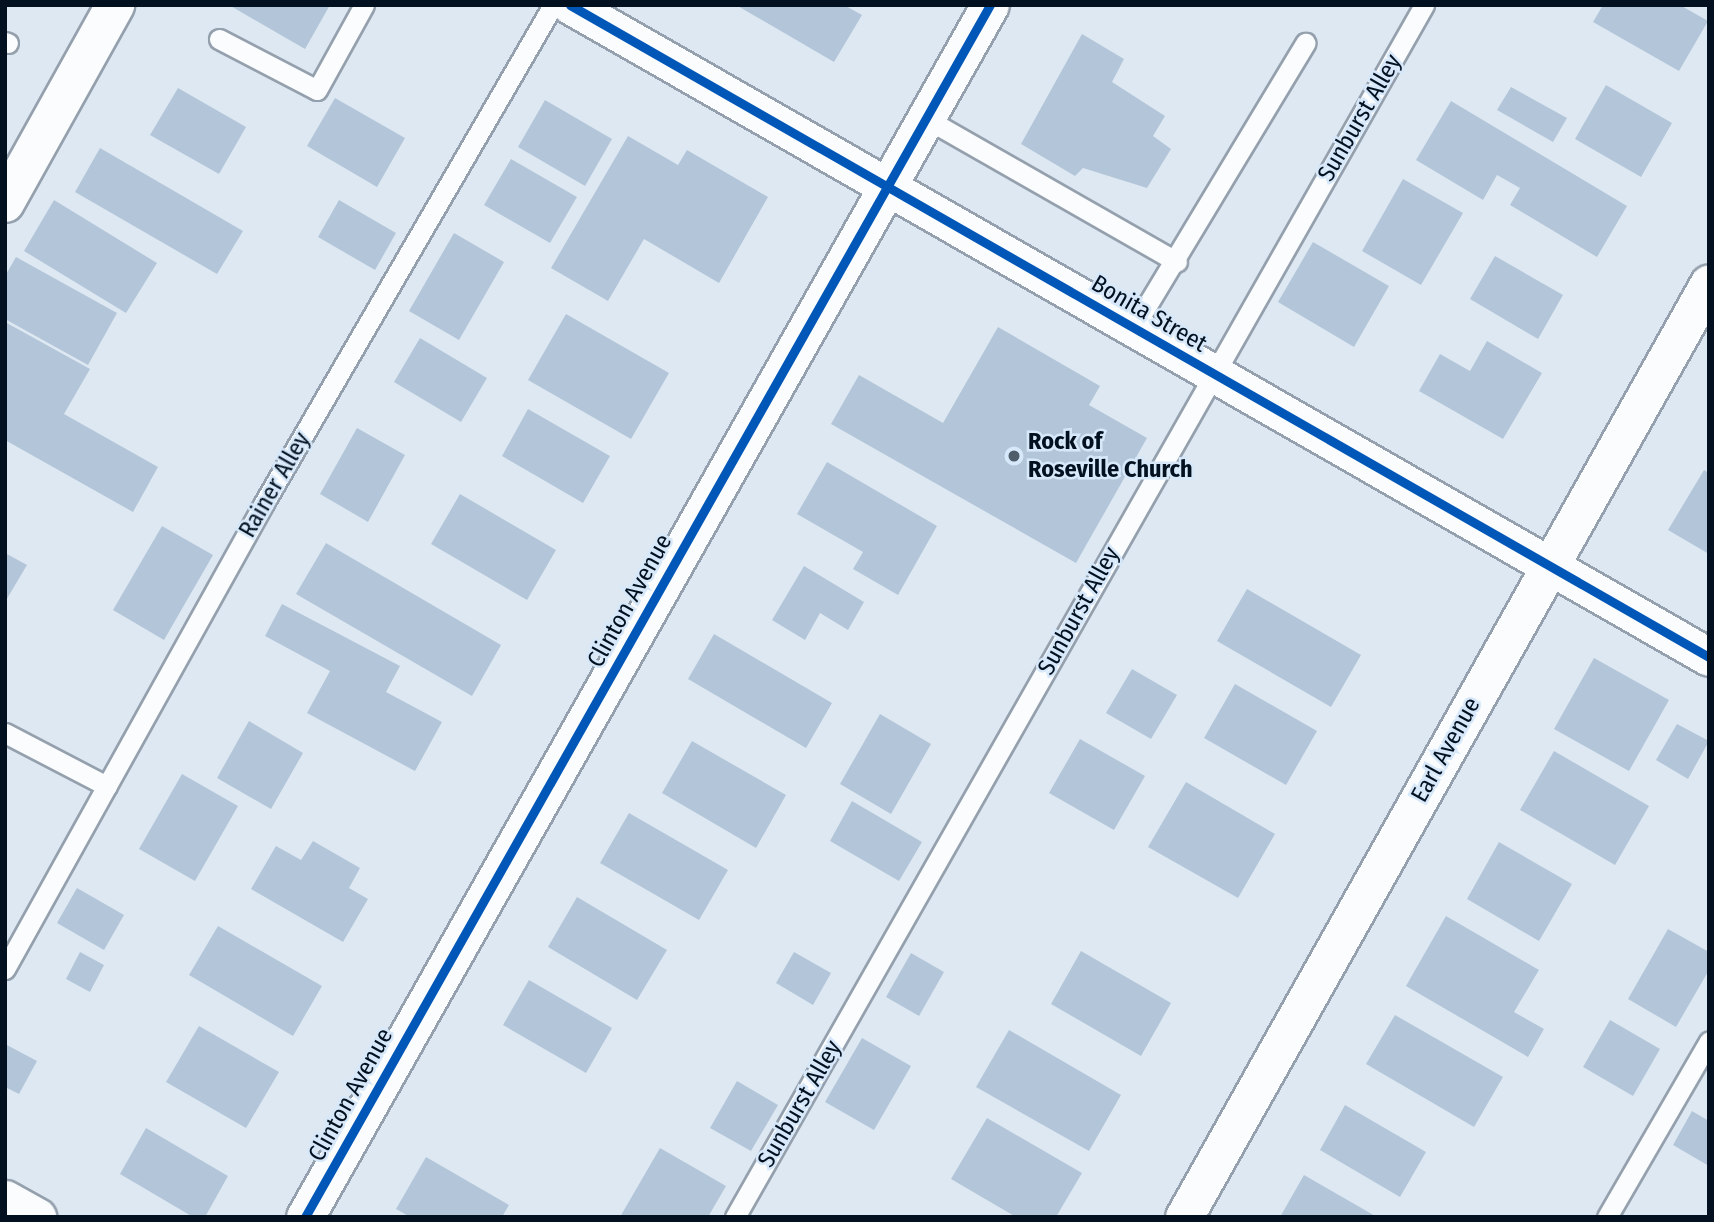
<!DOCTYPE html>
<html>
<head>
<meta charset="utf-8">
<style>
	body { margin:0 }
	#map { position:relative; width:1714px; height:1222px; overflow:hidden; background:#dee8f2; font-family:"Fira Sans Condensed",sans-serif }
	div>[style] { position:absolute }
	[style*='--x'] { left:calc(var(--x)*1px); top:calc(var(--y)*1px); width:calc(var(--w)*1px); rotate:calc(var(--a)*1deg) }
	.building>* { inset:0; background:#b3c6d9 }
	.roads { filter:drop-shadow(2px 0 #94a0ad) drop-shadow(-2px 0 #94a0ad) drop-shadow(0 2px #94a0ad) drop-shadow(0 -2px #94a0ad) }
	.lane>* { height:19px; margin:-9.5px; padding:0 9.5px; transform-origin:9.5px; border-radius:9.5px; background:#fafcfd }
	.street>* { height:37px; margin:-18.5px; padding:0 18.5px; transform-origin:18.5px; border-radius:18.5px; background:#fafcfd }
	.secondary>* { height:38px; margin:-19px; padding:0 19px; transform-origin:19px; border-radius:19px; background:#fafcfd }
	.cycleway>* { height:9px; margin:-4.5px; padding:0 4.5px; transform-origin:4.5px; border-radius:4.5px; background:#0057b8 }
	.dots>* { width:19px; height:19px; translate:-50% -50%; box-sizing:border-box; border:4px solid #d6e8fa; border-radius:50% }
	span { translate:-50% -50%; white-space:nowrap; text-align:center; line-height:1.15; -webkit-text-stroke:5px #d6e8fa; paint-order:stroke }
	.street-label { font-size:24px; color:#02101f }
	.poi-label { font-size:24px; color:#02101f; font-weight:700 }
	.left { translate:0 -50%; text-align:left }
	.frame { position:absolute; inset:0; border:7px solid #02101f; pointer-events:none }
</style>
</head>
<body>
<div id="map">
	<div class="building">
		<i style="clip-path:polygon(229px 5px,330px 5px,305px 49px)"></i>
		<i style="clip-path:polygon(736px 5px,844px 5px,862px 15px,834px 62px)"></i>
		<i style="clip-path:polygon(1603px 5px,1680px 5px,1708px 21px,1679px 71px,1593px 22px)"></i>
		<i style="clip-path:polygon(1082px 34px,1124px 59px,1112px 82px,1165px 116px,1153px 136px,1171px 149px,1147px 188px,1083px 168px,1075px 176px,1021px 144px)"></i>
		<i style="clip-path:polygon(1606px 85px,1672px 123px,1641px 177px,1575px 139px)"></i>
		<i style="clip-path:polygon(1511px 87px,1567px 118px,1553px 142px,1497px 110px)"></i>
		<i style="clip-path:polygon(178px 88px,246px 127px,219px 174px,150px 135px)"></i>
		<i style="clip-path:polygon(335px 98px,405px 138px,377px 187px,307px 146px)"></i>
		<i style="clip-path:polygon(545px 100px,612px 139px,585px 186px,518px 147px)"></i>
		<i style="clip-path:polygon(1451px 101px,1627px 206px,1597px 257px,1510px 205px,1520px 188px,1497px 175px,1483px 200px,1416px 160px)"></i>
		<i style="clip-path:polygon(628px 136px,678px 165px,687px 150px,768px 197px,719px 283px,644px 239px,608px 301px,551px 268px)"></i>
		<i style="clip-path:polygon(100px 148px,243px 231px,217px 274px,75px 192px)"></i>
		<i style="clip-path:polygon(511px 159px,577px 197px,550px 243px,484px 205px)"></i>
		<i style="clip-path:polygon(1403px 179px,1463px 213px,1421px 285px,1362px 251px)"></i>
		<i style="clip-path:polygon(54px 200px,157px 263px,126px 313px,24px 251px)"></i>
		<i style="clip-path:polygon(339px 200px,396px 233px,375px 270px,318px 237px)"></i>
		<i style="clip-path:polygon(454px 233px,504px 262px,459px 340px,409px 311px)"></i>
		<i style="clip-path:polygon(1313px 242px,1389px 286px,1354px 347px,1278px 302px)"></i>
		<i style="clip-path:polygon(1495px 256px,1563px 295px,1538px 339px,1470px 299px)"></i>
		<i style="clip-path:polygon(16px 257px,117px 313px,88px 365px,5px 319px,5px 276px)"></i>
		<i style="clip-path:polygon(566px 314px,669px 373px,631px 439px,528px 380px)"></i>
		<i style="clip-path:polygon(5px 322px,90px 369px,64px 414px,158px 467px,133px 512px,5px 440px)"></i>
		<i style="clip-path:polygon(998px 327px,1100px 386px,1089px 405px,1147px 438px,1076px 563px,831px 424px,859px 375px,943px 423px)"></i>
		<i style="clip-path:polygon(420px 338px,487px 378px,461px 422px,394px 382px)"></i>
		<i style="clip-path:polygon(1487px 341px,1542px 373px,1503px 439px,1419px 391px,1440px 354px,1470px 371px)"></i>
		<i style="clip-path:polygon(528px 409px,610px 456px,583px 503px,502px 456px)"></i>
		<i style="clip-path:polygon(357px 428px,405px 455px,368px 522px,320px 494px)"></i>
		<i style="clip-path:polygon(827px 462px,937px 526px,898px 595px,853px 569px,863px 552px,797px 514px)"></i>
		<i style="clip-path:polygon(1704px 470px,1709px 473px,1709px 554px,1668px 530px)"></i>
		<i style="clip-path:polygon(460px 494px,556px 550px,527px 600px,431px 544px)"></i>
		<i style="clip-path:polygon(162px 526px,213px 555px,164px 640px,113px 610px)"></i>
		<i style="clip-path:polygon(326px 543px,501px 645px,472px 696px,296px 594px)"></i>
		<i style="clip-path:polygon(5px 553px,27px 565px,5px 602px)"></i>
		<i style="clip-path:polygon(804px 566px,864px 602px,848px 630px,820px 613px,805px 640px,772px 620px)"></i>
		<i style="clip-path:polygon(1247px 589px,1361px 655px,1331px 707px,1217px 641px)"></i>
		<i style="clip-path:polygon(282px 604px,400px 666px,386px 692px,442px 722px,415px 771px,307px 713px,330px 671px,265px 636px)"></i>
		<i style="clip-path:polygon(714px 634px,832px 703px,806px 748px,688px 679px)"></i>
		<i style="clip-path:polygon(1594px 658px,1669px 700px,1629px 771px,1554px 729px)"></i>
		<i style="clip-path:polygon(1132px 669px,1177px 695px,1151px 739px,1106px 713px)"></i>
		<i style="clip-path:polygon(1235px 684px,1317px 731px,1286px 785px,1204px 738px)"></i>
		<i style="clip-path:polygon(880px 714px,931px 744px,891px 814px,840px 784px)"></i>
		<i style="clip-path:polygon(249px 721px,303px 753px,271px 809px,217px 778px)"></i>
		<i style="clip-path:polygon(1677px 724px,1709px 741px,1688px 779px,1656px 760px)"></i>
		<i style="clip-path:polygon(1080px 739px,1145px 776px,1114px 830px,1049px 793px)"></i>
		<i style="clip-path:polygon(692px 741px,786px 795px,756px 848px,662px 793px)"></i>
		<i style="clip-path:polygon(1554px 751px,1649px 806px,1615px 865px,1520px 810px)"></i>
		<i style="clip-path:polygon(182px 774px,238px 806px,195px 881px,139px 849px)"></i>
		<i style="clip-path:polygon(1186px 782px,1275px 834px,1238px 898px,1148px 847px)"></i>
		<i style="clip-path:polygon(852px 801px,922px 842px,899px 881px,830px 841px)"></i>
		<i style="clip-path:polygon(629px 813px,728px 870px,699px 920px,600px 863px)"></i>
		<i style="clip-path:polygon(313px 841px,360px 868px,349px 888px,368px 899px,343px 942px,251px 889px,276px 846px,301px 860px)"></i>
		<i style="clip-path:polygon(1499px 842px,1572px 884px,1539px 941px,1467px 899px)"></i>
		<i style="clip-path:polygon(77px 888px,124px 915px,104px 950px,57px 923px)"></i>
		<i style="clip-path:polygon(577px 897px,667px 950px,637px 1000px,548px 947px)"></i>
		<i style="clip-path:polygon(1446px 916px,1539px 970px,1514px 1012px,1544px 1029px,1528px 1057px,1406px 986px)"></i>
		<i style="clip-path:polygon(218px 926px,322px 986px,293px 1036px,189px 975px)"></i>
		<i style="clip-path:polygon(1668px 929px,1709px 952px,1709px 970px,1676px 1027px,1628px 999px)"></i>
		<i style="clip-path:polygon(1081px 951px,1171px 1003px,1141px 1056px,1051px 1004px)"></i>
		<i style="clip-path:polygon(80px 952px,104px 965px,90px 992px,66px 979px)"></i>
		<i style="clip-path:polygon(794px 952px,831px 973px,813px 1005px,776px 983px)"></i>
		<i style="clip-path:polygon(911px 953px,944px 972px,919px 1016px,886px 997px)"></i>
		<i style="clip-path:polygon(529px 980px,612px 1028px,586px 1073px,503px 1025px)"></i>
		<i style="clip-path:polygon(1395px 1015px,1503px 1077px,1474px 1127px,1366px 1064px)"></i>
		<i style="clip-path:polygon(1610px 1020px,1660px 1049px,1633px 1096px,1583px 1067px)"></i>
		<i style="clip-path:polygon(199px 1026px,279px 1072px,246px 1128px,166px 1082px)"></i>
		<i style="clip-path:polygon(1009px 1030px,1121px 1095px,1089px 1151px,976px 1087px)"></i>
		<i style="clip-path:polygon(862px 1038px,911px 1066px,874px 1130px,825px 1102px)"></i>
		<i style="clip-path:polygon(5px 1044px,37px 1061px,19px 1094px,5px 1087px)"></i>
		<i style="clip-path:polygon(737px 1081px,778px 1105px,751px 1151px,710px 1128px)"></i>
		<i style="clip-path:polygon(1345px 1105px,1426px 1152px,1400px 1197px,1320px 1150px)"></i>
		<i style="clip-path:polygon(1692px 1111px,1709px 1121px,1709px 1166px,1673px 1145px)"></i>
		<i style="clip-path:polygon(987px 1118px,1082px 1173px,1056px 1217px,1016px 1217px,951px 1179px)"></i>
		<i style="clip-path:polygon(146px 1128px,228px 1176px,205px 1217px,193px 1217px,120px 1174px)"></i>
		<i style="clip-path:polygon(660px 1148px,726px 1186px,708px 1217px,620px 1217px)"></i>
		<i style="clip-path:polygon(426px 1157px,509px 1205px,502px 1217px,410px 1217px,396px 1209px)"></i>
		<i style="clip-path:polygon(1304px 1175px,1377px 1217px,1280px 1217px)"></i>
	</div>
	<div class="roads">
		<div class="lane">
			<i style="--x:219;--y:39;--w:110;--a:27.5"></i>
			<i style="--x:317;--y:90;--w:97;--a:-61.1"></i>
			<i style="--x:5;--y:42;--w:3;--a:18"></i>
			<i style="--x:925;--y:118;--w:290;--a:29.7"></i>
			<i style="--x:1134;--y:327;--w:332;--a:-58.9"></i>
			<i style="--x:5;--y:733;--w:115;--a:27.5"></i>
			<i style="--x:5;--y:969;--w:533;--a:-60.93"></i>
			<i style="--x:264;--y:503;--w:576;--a:-59.87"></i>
			<i style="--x:735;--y:1217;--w:1394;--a:-60.38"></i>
			<i style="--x:1607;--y:1217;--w:203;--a:-59.9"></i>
		</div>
		<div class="street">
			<i style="--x:570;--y:5;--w:1312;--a:29.79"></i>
			<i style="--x:5;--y:1199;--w:37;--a:29"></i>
			<i style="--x:305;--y:1217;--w:1392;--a:-60.53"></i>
			<i style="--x:1184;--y:1217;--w:1071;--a:-60.66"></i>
		</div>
		<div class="secondary">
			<i style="--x:5;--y:203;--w:227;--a:-60.9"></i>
		</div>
	</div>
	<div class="cycleway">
		<i style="--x:570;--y:5;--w:1312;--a:29.79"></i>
		<i style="--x:305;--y:1217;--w:1392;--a:-60.53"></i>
	</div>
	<div class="dots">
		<i style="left:1014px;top:456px;background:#4f5c69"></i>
	</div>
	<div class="street-label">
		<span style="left:1360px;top:118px;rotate:-60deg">Sunburst Alley</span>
		<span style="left:1149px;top:314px;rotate:30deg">Bonita Street</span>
		<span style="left:275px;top:485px;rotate:-60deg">Rainer Alley</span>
		<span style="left:630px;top:601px;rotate:-61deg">Clinton Avenue</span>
		<span style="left:1079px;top:611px;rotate:-61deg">Sunburst Alley</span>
		<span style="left:1446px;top:750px;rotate:-61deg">Earl Avenue</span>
		<span style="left:351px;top:1095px;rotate:-61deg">Clinton Avenue</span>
		<span style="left:800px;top:1104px;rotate:-60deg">Sunburst Alley</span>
	</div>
	<div class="poi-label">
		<span class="left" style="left:1028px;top:456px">Rock of<br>Roseville Church</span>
	</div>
	<div class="frame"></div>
</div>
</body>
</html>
